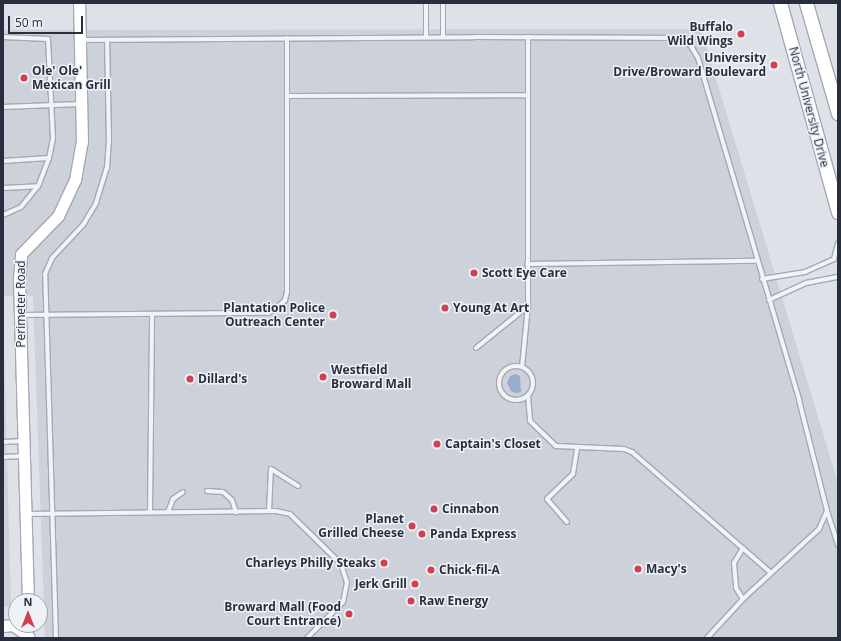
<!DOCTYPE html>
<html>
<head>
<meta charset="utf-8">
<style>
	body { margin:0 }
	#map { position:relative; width:841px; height:641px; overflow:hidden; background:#dee2e8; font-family:"Open Sans",sans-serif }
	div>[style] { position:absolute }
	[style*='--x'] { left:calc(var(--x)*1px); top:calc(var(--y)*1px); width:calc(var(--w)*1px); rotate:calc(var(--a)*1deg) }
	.built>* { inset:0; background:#ccd1da }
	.water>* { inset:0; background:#98adc9 }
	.roads { filter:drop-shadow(1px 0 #a3a9b2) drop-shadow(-1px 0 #a3a9b2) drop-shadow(0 1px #a3a9b2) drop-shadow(0 -1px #a3a9b2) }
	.lane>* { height:4px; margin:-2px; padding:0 2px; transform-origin:2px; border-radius:2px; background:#f1f3f6 }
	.lane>.ring { margin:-2px; padding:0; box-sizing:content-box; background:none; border:4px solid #f1f3f6; border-radius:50% }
	.secondary>* { height:11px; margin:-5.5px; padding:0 5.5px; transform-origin:5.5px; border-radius:5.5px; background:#fff }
	.primary>* { height:13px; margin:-6.5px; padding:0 6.5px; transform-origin:6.5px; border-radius:6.5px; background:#fff }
	.dots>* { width:11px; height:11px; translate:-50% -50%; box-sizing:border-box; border:2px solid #eef1f6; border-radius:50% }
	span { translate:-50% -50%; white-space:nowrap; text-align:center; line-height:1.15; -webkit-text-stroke:3px #eef1f6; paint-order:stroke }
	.poi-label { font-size:12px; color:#272f3f; font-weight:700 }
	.right { translate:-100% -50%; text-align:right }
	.left { translate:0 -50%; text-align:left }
	.street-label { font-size:12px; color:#272f3f }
	.frame { position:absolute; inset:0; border:4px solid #272f3f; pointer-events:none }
	.north { position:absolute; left:8px; top:593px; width:40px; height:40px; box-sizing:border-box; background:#eef1f6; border:1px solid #9ea3ad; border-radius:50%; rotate:0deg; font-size:11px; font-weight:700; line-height:16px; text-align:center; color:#272f3f }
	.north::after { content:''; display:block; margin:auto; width:14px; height:18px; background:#d0404e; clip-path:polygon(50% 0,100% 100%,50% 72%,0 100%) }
	.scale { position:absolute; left:8px; top:16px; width:75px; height:18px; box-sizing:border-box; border:2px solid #272f3f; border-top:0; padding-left:5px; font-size:12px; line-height:14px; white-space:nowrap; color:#272f3f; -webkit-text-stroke:3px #eef1f6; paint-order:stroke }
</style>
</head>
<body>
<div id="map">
	<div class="built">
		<i style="clip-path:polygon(701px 29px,838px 483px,838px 638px,45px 638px,33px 296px,3px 296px,3px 30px)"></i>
		<i style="clip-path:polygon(3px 314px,11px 607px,3px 607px)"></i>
	</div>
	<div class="water">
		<i style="clip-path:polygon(516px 374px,520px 376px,521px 392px,516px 393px,511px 391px,507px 383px,510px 376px)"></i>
	</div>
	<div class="roads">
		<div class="lane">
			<i style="--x:443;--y:3;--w:34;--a:90"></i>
			<i style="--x:3;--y:37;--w:45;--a:2.5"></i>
			<i style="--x:48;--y:39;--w:99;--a:87.1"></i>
			<i style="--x:53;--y:138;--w:20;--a:101"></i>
			<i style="--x:49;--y:158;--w:30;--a:111"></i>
			<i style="--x:38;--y:186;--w:27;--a:129"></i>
			<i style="--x:21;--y:207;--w:20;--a:156"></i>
			<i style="--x:426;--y:37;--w:34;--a:-90"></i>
			<i style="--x:82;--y:40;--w:392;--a:-0.4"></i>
			<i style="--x:474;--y:37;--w:206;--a:0.3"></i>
			<i style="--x:680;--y:38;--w:14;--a:36"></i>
			<i style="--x:691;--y:46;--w:14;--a:60"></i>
			<i style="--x:698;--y:58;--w:357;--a:73.5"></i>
			<i style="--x:799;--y:400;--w:114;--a:75.8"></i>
			<i style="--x:827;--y:511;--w:20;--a:114"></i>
			<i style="--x:819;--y:529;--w:103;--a:137.4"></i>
			<i style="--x:743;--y:599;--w:53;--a:132.7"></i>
			<i style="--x:287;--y:96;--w:240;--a:-0.2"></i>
			<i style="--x:3;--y:107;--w:77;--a:-2.2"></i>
			<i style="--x:3;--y:161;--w:46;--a:-3.7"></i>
			<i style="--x:3;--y:188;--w:35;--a:-3"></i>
			<i style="--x:527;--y:264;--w:229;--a:-0.8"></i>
			<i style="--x:762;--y:279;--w:44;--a:-9.2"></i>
			<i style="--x:805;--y:272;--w:32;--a:-24"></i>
			<i style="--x:834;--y:259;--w:16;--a:-76"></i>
			<i style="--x:769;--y:300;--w:41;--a:-24.7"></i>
			<i style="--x:806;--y:283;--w:33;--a:-11"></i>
			<i style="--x:21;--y:315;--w:247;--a:-0.5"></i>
			<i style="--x:268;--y:313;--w:10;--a:-29"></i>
			<i style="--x:277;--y:308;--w:11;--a:-45"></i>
			<i style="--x:285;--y:300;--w:8;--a:-76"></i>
			<i style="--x:287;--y:292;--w:254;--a:-90"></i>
			<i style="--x:476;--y:348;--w:67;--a:-38.9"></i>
			<i class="ring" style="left:499px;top:366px;width:30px;height:30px"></i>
			<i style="--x:522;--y:367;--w:61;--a:-84.4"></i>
			<i style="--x:528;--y:306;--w:269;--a:-90"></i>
			<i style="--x:528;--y:396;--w:25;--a:85"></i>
			<i style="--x:530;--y:421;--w:36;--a:44"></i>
			<i style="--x:556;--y:446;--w:68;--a:2.5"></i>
			<i style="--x:624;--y:449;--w:9;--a:21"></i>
			<i style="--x:632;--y:452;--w:184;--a:41"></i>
			<i style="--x:3;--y:442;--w:20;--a:-3"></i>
			<i style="--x:3;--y:457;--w:20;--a:-3"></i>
			<i style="--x:207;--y:491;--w:16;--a:4"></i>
			<i style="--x:223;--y:492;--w:12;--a:42"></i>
			<i style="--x:232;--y:500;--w:13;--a:72"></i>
			<i style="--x:269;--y:511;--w:42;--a:-87.3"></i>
			<i style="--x:271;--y:469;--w:32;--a:32"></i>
			<i style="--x:827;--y:511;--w:36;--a:72"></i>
			<i style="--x:150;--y:512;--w:198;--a:-89.4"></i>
			<i style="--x:168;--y:512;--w:14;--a:-69"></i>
			<i style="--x:173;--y:499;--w:12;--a:-35"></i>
			<i style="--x:26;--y:514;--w:250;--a:-0.7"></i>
			<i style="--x:276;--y:511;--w:14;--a:12"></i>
			<i style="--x:290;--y:514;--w:71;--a:44.4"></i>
			<i style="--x:341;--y:564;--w:19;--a:72"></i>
			<i style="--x:347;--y:582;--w:20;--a:101"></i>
			<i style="--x:343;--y:602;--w:51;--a:135"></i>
			<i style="--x:567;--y:522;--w:30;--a:-131"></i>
			<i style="--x:547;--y:499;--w:36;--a:-44"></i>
			<i style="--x:573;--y:474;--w:26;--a:-81"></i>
			<i style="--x:743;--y:548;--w:17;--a:121"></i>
			<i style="--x:734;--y:563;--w:25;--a:85"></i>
			<i style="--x:736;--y:588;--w:13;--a:58"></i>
			<i style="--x:56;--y:638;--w:364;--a:-91.7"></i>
			<i style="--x:45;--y:274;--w:17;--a:-66"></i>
			<i style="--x:52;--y:258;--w:45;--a:-46.8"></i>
			<i style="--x:83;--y:225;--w:26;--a:-59"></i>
			<i style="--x:96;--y:203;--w:37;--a:-73"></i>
			<i style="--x:107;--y:168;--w:27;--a:-86"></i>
			<i style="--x:109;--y:141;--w:101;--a:-91.1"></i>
		</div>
		<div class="secondary">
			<i style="--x:28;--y:601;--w:322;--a:-91.6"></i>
			<i style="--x:19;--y:279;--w:25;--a:-85"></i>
			<i style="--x:21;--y:254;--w:53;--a:-45.8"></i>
			<i style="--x:58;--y:216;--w:40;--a:-65"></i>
			<i style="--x:75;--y:180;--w:39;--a:-80"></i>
			<i style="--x:82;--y:142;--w:139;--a:-91.2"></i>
			<i style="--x:3;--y:626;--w:10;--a:-6"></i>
			<i style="--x:13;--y:625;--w:19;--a:36"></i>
		</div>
		<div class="primary">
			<i style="--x:780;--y:3;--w:217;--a:74.5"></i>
			<i style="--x:806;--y:3;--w:115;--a:73.8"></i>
		</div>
	</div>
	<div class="dots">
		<i style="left:741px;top:34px;background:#d0404e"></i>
		<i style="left:774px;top:65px;background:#d0404e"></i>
		<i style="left:24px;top:78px;background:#d0404e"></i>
		<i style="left:474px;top:273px;background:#d0404e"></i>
		<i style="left:445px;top:308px;background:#d0404e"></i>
		<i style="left:333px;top:315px;background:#d0404e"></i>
		<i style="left:323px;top:377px;background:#d0404e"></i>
		<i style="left:190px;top:379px;background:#d0404e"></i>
		<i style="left:437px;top:444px;background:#d0404e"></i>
		<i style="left:434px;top:509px;background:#d0404e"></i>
		<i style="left:412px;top:526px;background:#d0404e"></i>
		<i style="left:422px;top:534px;background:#d0404e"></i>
		<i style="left:384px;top:563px;background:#d0404e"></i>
		<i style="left:638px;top:569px;background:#d0404e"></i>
		<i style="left:431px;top:570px;background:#d0404e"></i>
		<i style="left:415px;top:584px;background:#d0404e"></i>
		<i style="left:411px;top:601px;background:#d0404e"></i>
		<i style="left:349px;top:614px;background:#d0404e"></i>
	</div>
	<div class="poi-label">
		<span class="right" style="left:733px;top:34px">Buffalo<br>Wild Wings</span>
		<span class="right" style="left:766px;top:65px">University<br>Drive/Broward Boulevard</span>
		<span class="left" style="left:32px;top:78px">Ole' Ole'<br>Mexican Grill</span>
		<span class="left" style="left:482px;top:273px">Scott Eye Care</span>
		<span class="right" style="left:325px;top:315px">Plantation Police<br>Outreach Center</span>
		<span class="left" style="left:453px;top:308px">Young At Art</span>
		<span class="left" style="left:331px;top:377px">Westfield<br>Broward Mall</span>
		<span class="left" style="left:198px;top:379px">Dillard's</span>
		<span class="left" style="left:445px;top:444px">Captain's Closet</span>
		<span class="left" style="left:442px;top:509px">Cinnabon</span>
		<span class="right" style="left:404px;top:526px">Planet<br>Grilled Cheese</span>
		<span class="left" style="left:430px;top:534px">Panda Express</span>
		<span class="right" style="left:376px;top:563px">Charleys Philly Steaks</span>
		<span class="left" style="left:646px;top:569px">Macy's</span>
		<span class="left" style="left:439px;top:570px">Chick-fil-A</span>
		<span class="right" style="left:407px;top:584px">Jerk Grill</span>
		<span class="left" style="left:419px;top:601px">Raw Energy</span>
		<span class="right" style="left:341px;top:614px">Broward Mall (Food<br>Court Entrance)</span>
	</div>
	<div class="street-label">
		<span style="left:809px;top:107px;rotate:75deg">North University Drive</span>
		<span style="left:21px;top:304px;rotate:-90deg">Perimeter Road</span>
	</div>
	<div class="frame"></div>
	<div class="north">N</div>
	<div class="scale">50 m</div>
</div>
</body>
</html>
